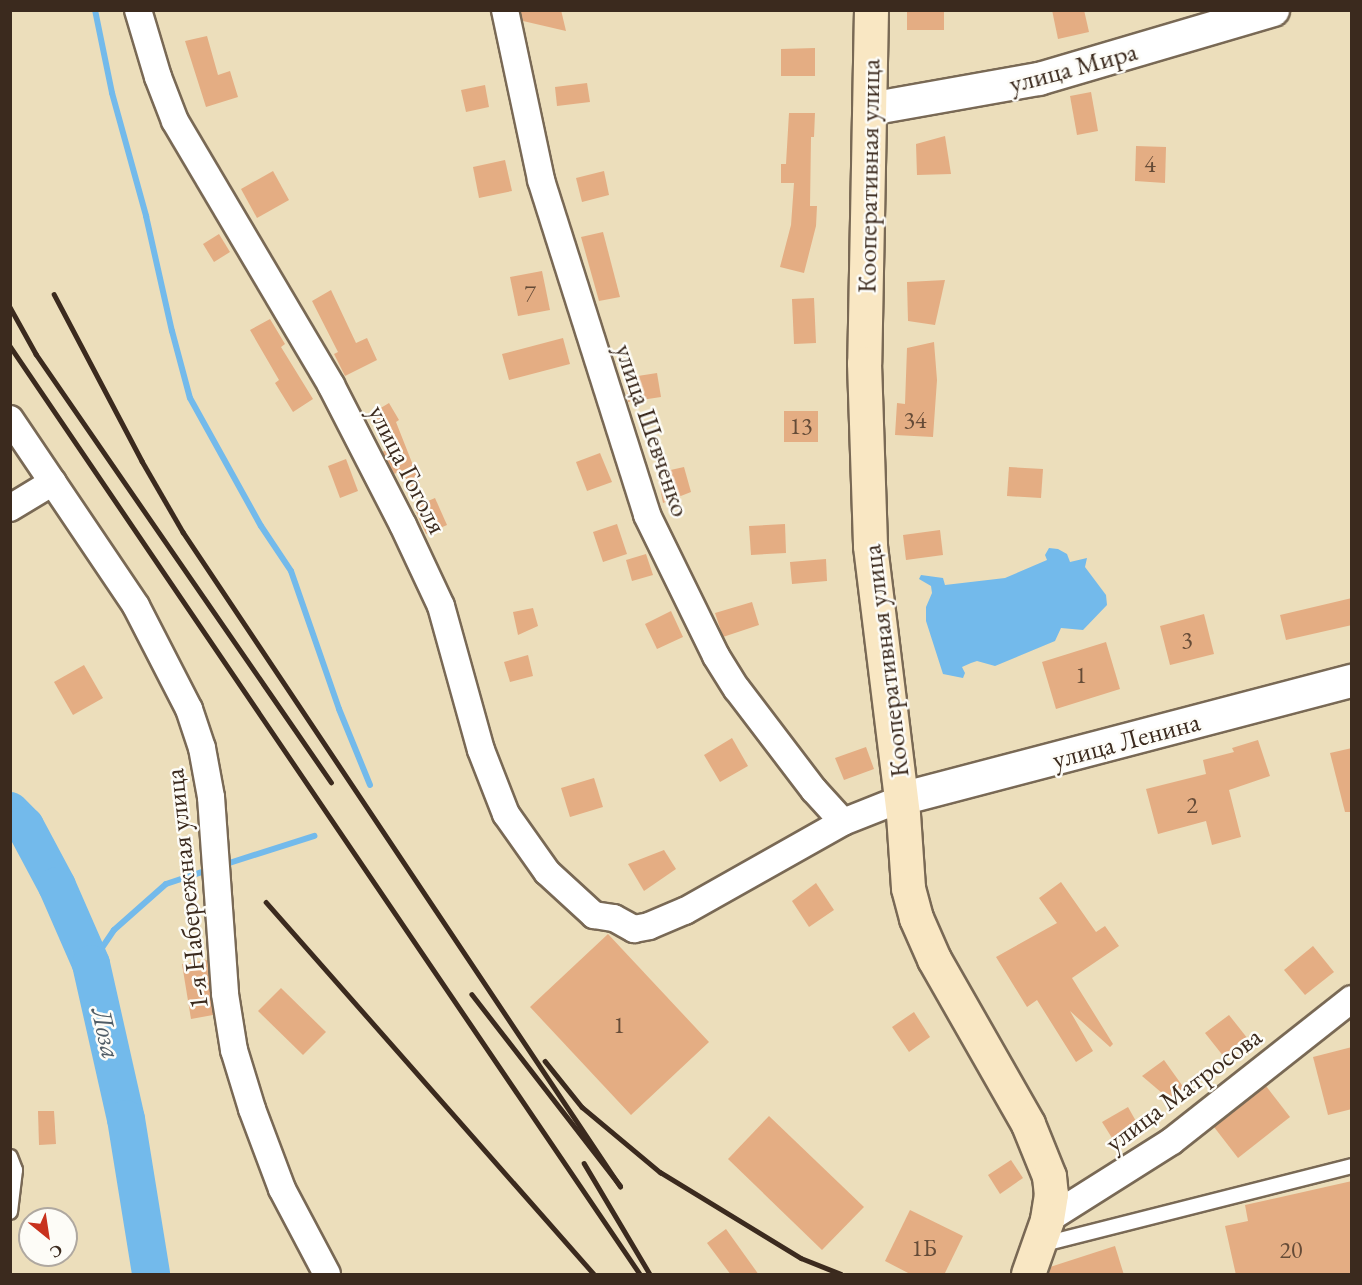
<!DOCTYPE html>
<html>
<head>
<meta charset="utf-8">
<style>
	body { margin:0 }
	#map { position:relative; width:1362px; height:1285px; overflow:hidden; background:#ecdebb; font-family:"EB Garamond",serif }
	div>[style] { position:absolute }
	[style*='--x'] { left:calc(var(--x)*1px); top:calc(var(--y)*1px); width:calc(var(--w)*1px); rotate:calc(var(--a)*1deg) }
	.water>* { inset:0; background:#73baeb }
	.stream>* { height:6px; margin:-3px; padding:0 3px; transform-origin:3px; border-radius:3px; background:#73baeb }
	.river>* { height:38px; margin:-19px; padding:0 19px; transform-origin:19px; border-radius:19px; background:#73baeb }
	.building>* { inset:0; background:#e4ad83 }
	.roads { filter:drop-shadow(2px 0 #796955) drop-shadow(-2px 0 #796955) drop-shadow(0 2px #796955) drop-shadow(0 -2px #796955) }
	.service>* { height:14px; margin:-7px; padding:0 7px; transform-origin:7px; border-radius:7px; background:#fff }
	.minor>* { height:26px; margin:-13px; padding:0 13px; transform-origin:13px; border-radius:13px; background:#fff }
	.tertiary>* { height:32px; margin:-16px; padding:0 16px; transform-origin:16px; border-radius:16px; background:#fff }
	.secondary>* { height:33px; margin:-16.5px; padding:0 16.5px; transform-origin:16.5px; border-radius:16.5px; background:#f9e7c3 }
	.rail>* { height:4.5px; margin:-2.25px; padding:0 2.25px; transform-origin:2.25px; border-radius:2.25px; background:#3b2a1e }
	span { translate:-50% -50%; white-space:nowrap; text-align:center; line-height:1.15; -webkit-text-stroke:5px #fdfcf7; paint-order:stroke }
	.number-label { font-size:24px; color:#654b37 }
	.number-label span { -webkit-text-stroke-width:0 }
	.street-label { font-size:27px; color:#3b2a1e }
	.water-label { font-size:28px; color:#4f5c66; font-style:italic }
	.frame { position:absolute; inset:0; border:12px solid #3b2a1e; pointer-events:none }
	.north { position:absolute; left:18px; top:1207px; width:60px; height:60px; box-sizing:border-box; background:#fdfcf7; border:2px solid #afa8a0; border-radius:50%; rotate:150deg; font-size:16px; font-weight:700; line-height:24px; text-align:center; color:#3b2a1e }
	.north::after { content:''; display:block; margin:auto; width:21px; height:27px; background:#c8321e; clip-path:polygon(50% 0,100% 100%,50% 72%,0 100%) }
</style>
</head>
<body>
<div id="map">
	<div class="water">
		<i style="clip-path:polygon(1049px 548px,1058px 549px,1067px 554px,1070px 562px,1087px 558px,1085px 567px,1106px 595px,1107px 605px,1083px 630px,1061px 628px,1055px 641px,995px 666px,977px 661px,971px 663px,962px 667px,965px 673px,963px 678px,943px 674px,926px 621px,926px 607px,932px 593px,931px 586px,919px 579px,921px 575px,943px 578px,945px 585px,1005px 578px,1047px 560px,1045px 555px)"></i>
	</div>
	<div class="stream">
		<i style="--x:95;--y:10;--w:85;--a:78.4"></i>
		<i style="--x:112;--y:93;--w:128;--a:74.5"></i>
		<i style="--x:146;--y:216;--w:118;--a:77.3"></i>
		<i style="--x:172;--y:331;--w:69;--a:75"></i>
		<i style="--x:190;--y:398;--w:146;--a:61"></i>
		<i style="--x:261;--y:526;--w:54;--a:56.3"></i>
		<i style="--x:291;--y:571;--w:146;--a:70.8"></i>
		<i style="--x:339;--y:709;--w:82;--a:67.8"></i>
		<i style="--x:223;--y:865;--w:96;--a:-17.7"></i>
		<i style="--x:91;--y:964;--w:41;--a:-55.9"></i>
		<i style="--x:114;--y:930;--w:69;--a:-41.5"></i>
		<i style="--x:166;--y:884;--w:47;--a:-18.4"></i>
	</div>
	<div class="river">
		<i style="--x:10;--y:811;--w:21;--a:45"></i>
		<i style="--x:25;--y:826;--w:68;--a:61.9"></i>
		<i style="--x:57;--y:886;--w:85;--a:66.4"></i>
		<i style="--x:91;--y:964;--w:159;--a:77.3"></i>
		<i style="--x:126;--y:1119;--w:157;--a:80.8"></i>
	</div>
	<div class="building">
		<i style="clip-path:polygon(520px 10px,561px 10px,566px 31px,523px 21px)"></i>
		<i style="clip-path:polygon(907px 10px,944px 10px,944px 30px,907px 30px)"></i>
		<i style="clip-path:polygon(1052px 10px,1084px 10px,1089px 32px,1058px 39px)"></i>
		<i style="clip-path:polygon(207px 36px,218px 75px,230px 71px,238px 97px,206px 107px,185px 41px)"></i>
		<i style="clip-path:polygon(815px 48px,815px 76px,781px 76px,781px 49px)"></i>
		<i style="clip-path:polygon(587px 83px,590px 102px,557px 106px,555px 87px)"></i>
		<i style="clip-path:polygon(485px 85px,489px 107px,466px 112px,461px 90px)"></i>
		<i style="clip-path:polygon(1091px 92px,1098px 131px,1077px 135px,1070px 96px)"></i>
		<i style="clip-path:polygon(789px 113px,815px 113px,814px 137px,811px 137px,810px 206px,817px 206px,816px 226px,804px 273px,780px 267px,791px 225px,794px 183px,781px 183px,781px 164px,786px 164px)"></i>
		<i style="clip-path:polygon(945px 136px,951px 174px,917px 175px,916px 144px)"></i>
		<i style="clip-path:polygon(1136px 146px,1166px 147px,1165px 183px,1135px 181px)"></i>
		<i style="clip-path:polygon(505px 160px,512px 191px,479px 198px,473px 167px)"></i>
		<i style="clip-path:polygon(273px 171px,289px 200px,257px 218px,241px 189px)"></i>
		<i style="clip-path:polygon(604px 171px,609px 195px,582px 202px,576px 178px)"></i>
		<i style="clip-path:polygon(603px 232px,620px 297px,599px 301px,581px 237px)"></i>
		<i style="clip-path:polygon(219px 234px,230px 252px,214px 262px,203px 244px)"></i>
		<i style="clip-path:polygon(542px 271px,550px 310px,518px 316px,510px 277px)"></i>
		<i style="clip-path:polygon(945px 280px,935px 325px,908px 321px,907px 282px)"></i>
		<i style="clip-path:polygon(331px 290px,356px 343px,367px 338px,377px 360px,345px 376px,334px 354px,338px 352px,312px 301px)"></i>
		<i style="clip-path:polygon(814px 298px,816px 343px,794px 344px,792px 299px)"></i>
		<i style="clip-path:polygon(270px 319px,285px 344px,281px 347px,313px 399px,293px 412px,275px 383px,279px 380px,250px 330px)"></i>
		<i style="clip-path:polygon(563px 338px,570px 364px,509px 380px,502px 354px)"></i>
		<i style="clip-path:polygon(934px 342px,937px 380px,933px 437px,895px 435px,897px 403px,905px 404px,907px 348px)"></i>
		<i style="clip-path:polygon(657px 373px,661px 397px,628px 402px,625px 378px)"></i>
		<i style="clip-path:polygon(389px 403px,399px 420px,396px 422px,420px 483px,411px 487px,401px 471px,394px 474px,382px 452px,389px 449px,369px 415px)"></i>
		<i style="clip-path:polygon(784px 411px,818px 411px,818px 442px,784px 442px)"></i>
		<i style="clip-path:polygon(600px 453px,612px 482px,587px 491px,576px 462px)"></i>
		<i style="clip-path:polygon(346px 459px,358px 491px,340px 498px,328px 466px)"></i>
		<i style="clip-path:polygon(684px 467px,691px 492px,663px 503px,657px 473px)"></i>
		<i style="clip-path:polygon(1009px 467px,1043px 469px,1041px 498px,1007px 496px)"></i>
		<i style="clip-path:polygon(435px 498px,447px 525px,426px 534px,414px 507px)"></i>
		<i style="clip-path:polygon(617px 524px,627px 554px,603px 562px,593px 532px)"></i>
		<i style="clip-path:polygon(785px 524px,786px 553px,751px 555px,749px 526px)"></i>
		<i style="clip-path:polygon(940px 530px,943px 555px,906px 560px,903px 535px)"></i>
		<i style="clip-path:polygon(646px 554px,653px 575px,632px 581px,626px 560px)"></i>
		<i style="clip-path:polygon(826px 559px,827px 581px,792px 584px,790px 562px)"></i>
		<i style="clip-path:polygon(1352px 598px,1352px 625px,1286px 640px,1280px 615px)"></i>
		<i style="clip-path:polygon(752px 602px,759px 625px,723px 637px,715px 613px)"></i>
		<i style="clip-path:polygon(533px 608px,538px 626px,518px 635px,513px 612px)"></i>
		<i style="clip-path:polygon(671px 611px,683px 637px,657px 649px,645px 624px)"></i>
		<i style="clip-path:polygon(1204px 614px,1214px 654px,1170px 665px,1160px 626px)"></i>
		<i style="clip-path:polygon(1106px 642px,1120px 689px,1056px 709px,1042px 662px)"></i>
		<i style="clip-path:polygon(528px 655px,533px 676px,510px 682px,504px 662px)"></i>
		<i style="clip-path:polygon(84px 665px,103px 698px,73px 715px,54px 682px)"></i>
		<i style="clip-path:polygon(732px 738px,748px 766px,720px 782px,704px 755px)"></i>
		<i style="clip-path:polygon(1258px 740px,1270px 776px,1229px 790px,1241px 837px,1212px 845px,1206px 821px,1158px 834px,1146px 789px,1206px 774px,1203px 760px,1234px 752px,1232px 748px)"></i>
		<i style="clip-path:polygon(866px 747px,874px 769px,844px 780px,835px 758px)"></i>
		<i style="clip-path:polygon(1352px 748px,1352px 812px,1345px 812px,1330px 753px)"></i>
		<i style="clip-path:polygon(594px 778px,603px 807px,570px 817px,561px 788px)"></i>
		<i style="clip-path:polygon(664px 850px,676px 869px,644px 891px,628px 864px)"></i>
		<i style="clip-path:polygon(1061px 882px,1096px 932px,1105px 926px,1119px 946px,1072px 978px,1113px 1044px,1110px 1047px,1070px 1011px,1093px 1051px,1076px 1062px,1037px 1000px,1027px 1007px,996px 957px,1057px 923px,1039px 898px)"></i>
		<i style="clip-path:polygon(816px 883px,834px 910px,809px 927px,792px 901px)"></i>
		<i style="clip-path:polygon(608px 934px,709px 1042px,631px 1115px,530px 1007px)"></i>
		<i style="clip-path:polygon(1313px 946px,1334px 972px,1305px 995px,1284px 970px)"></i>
		<i style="clip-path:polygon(208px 960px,213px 1015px,191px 1019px,182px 964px)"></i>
		<i style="clip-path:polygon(281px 988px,326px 1032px,303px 1055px,258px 1011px)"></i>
		<i style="clip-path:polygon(914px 1012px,930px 1037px,909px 1052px,892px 1027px)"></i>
		<i style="clip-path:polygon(1229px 1015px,1248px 1039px,1224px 1057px,1205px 1033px)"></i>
		<i style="clip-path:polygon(1352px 1047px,1352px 1109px,1328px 1115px,1313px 1057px)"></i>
		<i style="clip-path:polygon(1164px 1060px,1184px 1088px,1169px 1099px,1142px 1076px)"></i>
		<i style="clip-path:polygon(1266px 1086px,1290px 1117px,1238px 1158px,1214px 1127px)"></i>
		<i style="clip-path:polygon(1128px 1107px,1137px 1123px,1112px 1138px,1102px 1122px)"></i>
		<i style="clip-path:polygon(38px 1111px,54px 1111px,56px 1144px,39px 1145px)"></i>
		<i style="clip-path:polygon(769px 1116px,864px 1207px,822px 1250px,728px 1159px)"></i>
		<i style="clip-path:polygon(1011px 1160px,1023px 1178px,1000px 1194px,988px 1175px)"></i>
		<i style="clip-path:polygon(1352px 1181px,1352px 1275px,1236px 1275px,1225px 1226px,1248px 1221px,1245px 1205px)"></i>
		<i style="clip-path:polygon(910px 1210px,963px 1236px,944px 1275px,912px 1275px,885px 1261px)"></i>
		<i style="clip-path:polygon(726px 1229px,759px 1275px,731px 1275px,707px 1243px)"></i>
		<i style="clip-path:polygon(1115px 1246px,1124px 1275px,1048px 1275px,1050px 1267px)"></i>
	</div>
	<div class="roads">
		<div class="service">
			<i style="--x:10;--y:1157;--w:14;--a:69"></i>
			<i style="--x:15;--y:1170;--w:42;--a:96.8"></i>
			<i style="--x:1040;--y:1245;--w:322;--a:-14.2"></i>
		</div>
		<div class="minor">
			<i style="--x:138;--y:10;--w:70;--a:73.4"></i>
			<i style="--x:158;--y:77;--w:47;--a:68.9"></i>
			<i style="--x:175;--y:121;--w:307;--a:59.4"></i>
			<i style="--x:331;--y:385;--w:157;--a:62.8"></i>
			<i style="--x:403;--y:525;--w:89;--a:64.9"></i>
			<i style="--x:441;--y:606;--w:149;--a:74.5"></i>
			<i style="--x:481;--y:750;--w:69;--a:68.7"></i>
			<i style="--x:506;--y:814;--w:71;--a:54.7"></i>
			<i style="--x:547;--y:872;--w:64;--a:42.5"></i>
			<i style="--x:594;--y:915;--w:20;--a:9"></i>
			<i style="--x:614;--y:918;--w:23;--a:29"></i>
			<i style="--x:634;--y:929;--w:15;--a:-11"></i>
			<i style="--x:649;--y:926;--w:39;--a:-23"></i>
			<i style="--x:685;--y:911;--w:181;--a:-29.4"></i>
			<i style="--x:843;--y:822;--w:62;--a:-21.6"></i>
			<i style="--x:505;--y:10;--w:174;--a:78"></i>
			<i style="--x:541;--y:180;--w:351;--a:72.4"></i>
			<i style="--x:647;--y:515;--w:157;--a:63.9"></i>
			<i style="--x:716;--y:656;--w:39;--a:58"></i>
			<i style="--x:737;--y:689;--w:127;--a:52.7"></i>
			<i style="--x:814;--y:790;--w:43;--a:47.8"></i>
			<i style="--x:10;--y:419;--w:225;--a:56"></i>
			<i style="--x:136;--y:606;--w:116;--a:62.8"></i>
			<i style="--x:189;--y:709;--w:41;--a:71.6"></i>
			<i style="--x:202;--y:748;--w:50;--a:79.6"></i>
			<i style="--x:211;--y:797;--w:197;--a:85.9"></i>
			<i style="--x:225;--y:994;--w:57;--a:80.9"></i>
			<i style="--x:234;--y:1050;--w:62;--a:73"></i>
			<i style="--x:252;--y:1109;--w:85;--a:69.4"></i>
			<i style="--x:282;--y:1189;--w:96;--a:62.1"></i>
			<i style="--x:10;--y:508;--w:50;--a:-31.2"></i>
			<i style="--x:1047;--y:1220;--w:148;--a:-32.3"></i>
			<i style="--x:1172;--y:1141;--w:229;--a:-38.3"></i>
		</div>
		<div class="tertiary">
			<i style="--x:870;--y:109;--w:172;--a:-10.1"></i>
			<i style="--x:1039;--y:79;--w:244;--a:-16.4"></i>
			<i style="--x:901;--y:799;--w:466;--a:-14.7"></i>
		</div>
		<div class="secondary">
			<i style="--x:871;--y:10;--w:353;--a:91.1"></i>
			<i style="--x:864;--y:363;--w:183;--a:88.1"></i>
			<i style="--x:870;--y:546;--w:270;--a:83"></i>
			<i style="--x:903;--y:814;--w:74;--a:86.1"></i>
			<i style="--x:908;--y:888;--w:31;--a:75"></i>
			<i style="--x:916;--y:918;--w:45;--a:66.3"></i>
			<i style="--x:934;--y:959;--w:190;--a:60.3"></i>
			<i style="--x:1028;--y:1124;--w:56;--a:68"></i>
			<i style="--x:1049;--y:1176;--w:18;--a:84"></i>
			<i style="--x:1051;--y:1194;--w:26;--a:99"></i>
			<i style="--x:1047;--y:1220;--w:57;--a:109.4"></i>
		</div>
	</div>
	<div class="rail">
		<i style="--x:54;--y:294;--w:189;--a:62.2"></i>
		<i style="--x:142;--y:461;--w:82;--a:60"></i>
		<i style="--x:183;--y:532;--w:787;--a:56.25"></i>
		<i style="--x:620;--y:1186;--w:242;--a:-127.8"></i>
		<i style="--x:10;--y:307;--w:54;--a:61"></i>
		<i style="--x:36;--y:354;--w:520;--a:55.42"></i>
		<i style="--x:10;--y:346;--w:1122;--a:55.83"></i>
		<i style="--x:266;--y:902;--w:496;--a:48.6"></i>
		<i style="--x:545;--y:1061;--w:59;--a:51.2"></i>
		<i style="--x:582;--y:1107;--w:102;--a:39.8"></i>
		<i style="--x:660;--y:1172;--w:165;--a:31.4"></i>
		<i style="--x:801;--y:1258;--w:43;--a:21.8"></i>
		<i style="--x:584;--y:1163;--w:129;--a:59.3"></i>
	</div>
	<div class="number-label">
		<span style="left:1150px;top:164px">4</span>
		<span style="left:530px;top:294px">7</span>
		<span style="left:915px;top:420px">34</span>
		<span style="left:801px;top:426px">13</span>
		<span style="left:1187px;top:640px">3</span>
		<span style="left:1081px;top:675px">1</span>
		<span style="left:1192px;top:805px">2</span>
		<span style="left:619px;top:1025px">1</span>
		<span style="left:924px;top:1248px">1Б</span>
		<span style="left:1291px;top:1250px">20</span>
	</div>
	<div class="street-label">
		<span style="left:1073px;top:67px;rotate:-15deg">улица Мира</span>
		<span style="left:868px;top:176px;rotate:-89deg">Кооперативная улица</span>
		<span style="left:653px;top:430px;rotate:71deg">улица Шевченко</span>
		<span style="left:408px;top:469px;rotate:63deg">улица Гоголя</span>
		<span style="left:885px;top:661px;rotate:-97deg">Кооперативная улица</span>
		<span style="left:1126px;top:740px;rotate:-15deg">улица Ленина</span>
		<span style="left:186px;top:889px;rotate:-96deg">1-я Набережная улица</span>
		<span style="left:1183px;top:1089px;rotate:-37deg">улица Матросова</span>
	</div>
	<div class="water-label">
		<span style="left:107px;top:1033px;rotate:77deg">Лоза</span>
	</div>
	<div class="frame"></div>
	<div class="north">С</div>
</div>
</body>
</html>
